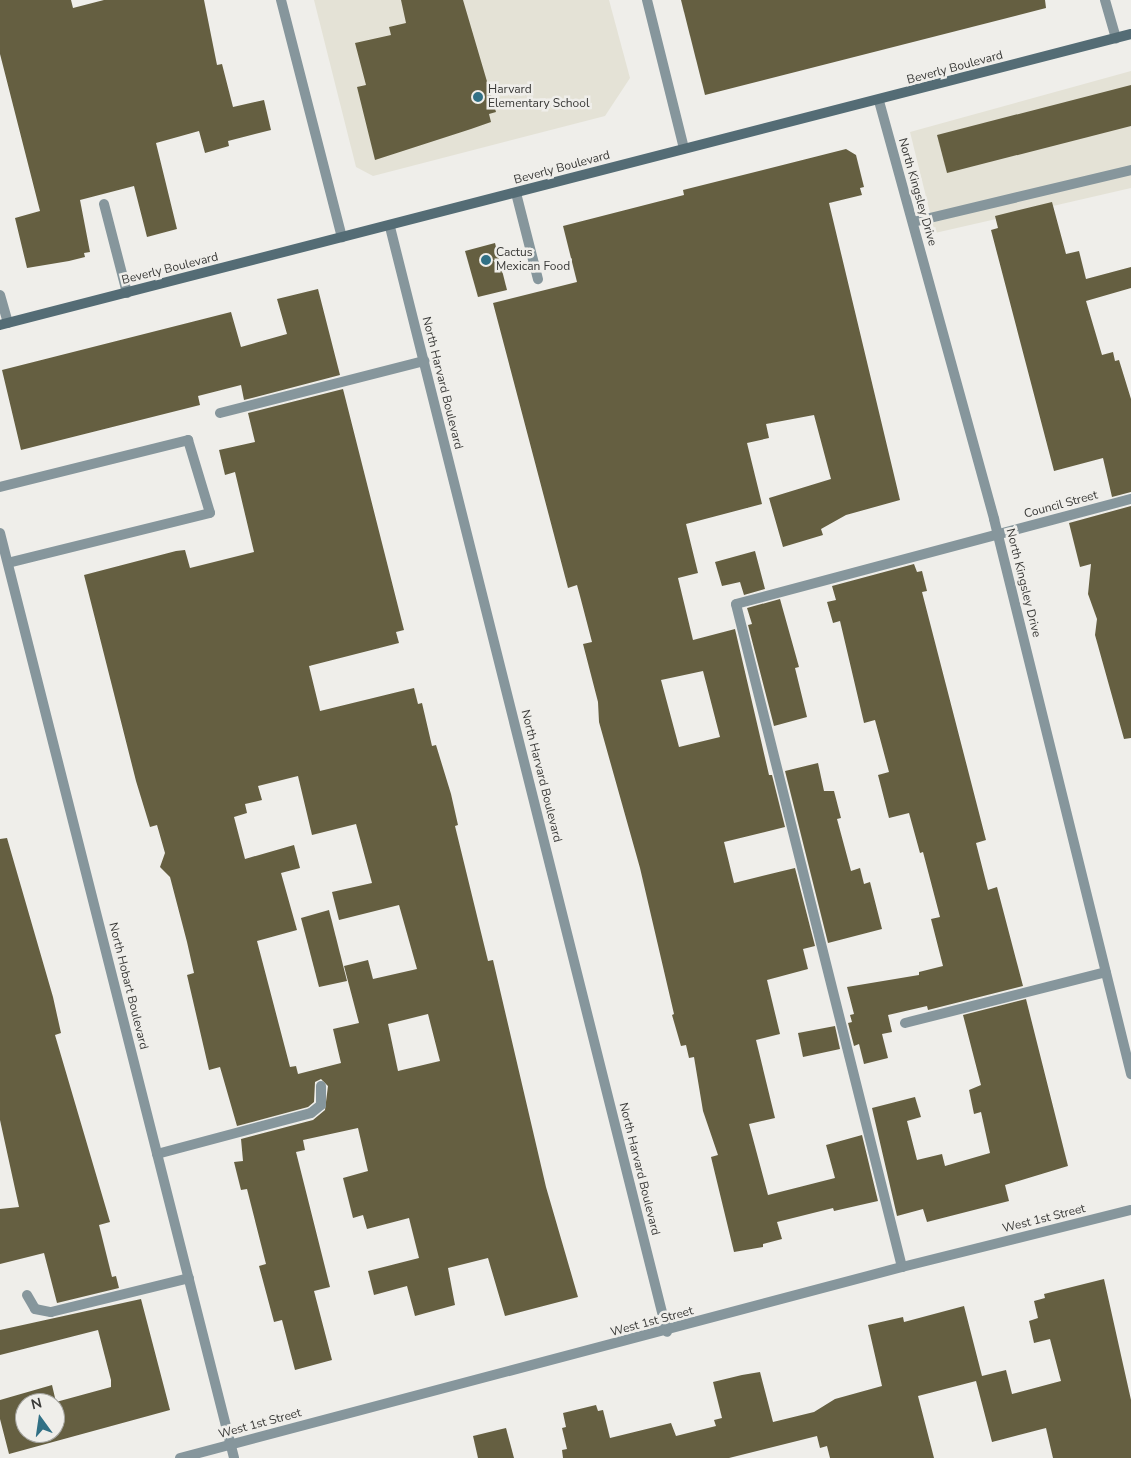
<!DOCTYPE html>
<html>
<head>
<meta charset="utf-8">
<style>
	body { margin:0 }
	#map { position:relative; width:1131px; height:1458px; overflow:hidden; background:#efeeea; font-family:"Nunito Sans",sans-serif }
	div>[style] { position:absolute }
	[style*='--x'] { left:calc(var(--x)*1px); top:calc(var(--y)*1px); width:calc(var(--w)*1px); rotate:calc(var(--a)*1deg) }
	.built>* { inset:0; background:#e4e2d6 }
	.building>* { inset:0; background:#655f41 }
	.service>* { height:10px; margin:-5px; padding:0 5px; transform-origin:5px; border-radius:5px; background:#86969c }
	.minor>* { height:10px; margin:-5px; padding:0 5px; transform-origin:5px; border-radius:5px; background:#86969c }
	.secondary>* { height:10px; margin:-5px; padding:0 5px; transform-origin:5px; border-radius:5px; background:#546c75 }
	.dots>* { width:14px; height:14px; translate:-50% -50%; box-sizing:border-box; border:2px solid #efeeea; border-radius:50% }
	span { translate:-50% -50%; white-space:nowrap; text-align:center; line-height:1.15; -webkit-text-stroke:5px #efeeea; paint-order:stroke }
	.street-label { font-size:12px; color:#393937 }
	.poi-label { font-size:12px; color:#393937 }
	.left { translate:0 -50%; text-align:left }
	.north { position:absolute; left:15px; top:1393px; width:50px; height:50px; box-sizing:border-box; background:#efeeea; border:1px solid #a6a6a2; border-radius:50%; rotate:346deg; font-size:14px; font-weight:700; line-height:20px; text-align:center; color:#393937 }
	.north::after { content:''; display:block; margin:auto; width:18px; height:22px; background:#317085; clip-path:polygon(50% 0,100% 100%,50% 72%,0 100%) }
</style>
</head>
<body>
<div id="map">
	<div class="built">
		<i style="clip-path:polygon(314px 0,609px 0,630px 78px,605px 116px,373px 176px,356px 167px)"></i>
		<i style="clip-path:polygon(1131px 71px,1131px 188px,935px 233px,910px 132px)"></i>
	</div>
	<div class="building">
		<i style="clip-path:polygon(0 0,71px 0,73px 8px,104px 0,204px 0,217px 65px,222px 64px,233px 107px,264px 100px,271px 130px,228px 141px,229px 146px,205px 153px,199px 131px,156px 143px,177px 229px,147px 237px,134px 186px,80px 200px,90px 252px,84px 253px,85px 257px,69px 261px,27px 268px,15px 218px,40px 211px,0 54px)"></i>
		<i style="clip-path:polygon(401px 0,463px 0,496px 112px,489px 114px,491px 122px,471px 129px,375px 160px,357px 87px,366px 85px,355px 43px,391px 35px,389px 27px,406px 23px)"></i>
		<i style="clip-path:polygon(681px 0,1045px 0,1046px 8px,705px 95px)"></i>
		<i style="clip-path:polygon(1131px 85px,1131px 126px,947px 173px,937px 135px)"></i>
		<i style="clip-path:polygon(evenodd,846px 149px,856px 155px,864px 187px,860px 188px,862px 195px,829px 203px,900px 500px,846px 515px,821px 529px,823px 535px,783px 547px,769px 498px,831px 479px,814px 415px,766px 424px,769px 438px,747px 443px,762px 504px,686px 524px,698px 573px,678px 578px,693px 640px,735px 629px,769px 775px,772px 775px,785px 827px,724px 842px,734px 883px,795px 868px,815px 946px,803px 949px,808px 969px,767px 980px,780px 1034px,756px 1040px,775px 1118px,749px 1124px,768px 1195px,835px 1178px,826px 1145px,862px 1135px,878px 1201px,834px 1211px,833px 1208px,777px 1222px,782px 1239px,763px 1244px,763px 1247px,734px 1252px,711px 1157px,718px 1155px,703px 1111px,694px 1057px,689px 1058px,686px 1045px,681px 1046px,672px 1015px,674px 1014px,640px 868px,599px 722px,598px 702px,583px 644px,592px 642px,580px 596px,577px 585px,568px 588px,493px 303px,577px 282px,563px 226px,684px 195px,683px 190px,846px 149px,703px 671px,720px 737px,679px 747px,661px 680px,703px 671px)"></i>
		<i style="clip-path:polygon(1052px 202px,1066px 254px,1079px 251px,1086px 279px,1131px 267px,1131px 288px,1086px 301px,1102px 355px,1113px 352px,1115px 361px,1119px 360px,1131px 399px,1131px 492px,1112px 497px,1103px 458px,1054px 471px,991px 230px,998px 228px,995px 216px)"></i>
		<i style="clip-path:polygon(495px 243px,507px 290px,478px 297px,465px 251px)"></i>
		<i style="clip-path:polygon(318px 289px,340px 375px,244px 400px,241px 385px,198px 396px,200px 405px,21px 450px,2px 370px,231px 312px,241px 347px,287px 334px,277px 299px)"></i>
		<i style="clip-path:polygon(evenodd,343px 389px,404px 630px,396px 632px,399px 643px,309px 666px,320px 711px,414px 688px,418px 704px,422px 703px,432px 746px,436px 745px,451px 794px,458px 825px,455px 826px,488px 961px,493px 960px,546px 1187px,578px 1297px,505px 1316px,488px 1258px,448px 1268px,455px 1305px,415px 1316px,407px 1286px,374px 1295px,368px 1271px,419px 1258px,409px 1218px,367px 1229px,363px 1215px,353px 1218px,343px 1178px,368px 1171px,358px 1128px,303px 1140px,305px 1150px,296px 1152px,330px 1287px,314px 1291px,332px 1360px,295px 1370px,282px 1320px,274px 1322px,259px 1266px,266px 1264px,247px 1189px,241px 1190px,234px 1162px,243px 1161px,241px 1139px,313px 1120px,325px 1110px,328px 1086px,321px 1079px,315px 1082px,314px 1102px,308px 1107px,237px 1126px,220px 1067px,209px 1070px,187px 975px,194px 973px,187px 942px,170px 877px,160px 867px,165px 853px,157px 825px,150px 827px,136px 781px,84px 575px,176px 551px,185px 550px,190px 568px,254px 552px,235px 472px,225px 475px,219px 450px,255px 442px,248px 413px,343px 389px,298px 776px,312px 835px,356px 824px,372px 883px,332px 892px,339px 920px,399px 905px,417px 969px,373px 979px,368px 960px,344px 966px,359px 1023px,333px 1029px,341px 1063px,298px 1074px,296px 1066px,290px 1067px,257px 941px,297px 930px,281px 873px,300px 868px,294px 845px,245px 859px,234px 817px,247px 813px,245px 804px,262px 800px,258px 786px,298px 776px,343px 389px,428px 1014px,440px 1061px,398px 1071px,388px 1024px,428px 1014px)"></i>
		<i style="clip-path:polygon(1131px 506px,1131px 738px,1124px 739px,1095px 635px,1097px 619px,1088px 594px,1091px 564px,1080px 567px,1069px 523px)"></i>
		<i style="clip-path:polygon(755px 551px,765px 589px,744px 595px,740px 582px,722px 586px,715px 562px)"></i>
		<i style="clip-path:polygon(914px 564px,917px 572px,922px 571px,927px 591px,922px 592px,986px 840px,976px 843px,988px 890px,997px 887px,1023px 986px,928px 1010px,927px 1006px,888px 1015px,892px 1032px,882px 1034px,888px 1058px,864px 1064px,859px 1044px,854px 1046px,848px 1023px,852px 1022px,850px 1015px,854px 1014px,847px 987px,919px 975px,919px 972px,943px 966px,931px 919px,940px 917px,923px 852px,920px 853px,909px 813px,889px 818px,878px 775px,889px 772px,875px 720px,864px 723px,840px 621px,833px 623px,827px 602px,836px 600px,832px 586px)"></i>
		<i style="clip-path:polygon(780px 599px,799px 667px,795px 668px,807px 717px,774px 726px,748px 625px,752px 624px,747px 608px)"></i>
		<i style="clip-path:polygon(818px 763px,824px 791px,834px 791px,841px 818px,837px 819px,851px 871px,860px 868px,864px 884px,870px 882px,882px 929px,828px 943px,785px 771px)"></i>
		<i style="clip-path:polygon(7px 838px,53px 997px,61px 1033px,55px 1035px,110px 1222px,99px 1225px,112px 1277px,116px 1276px,119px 1288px,57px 1303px,44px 1253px,0 1264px,0 1209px,19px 1207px,0 1120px,0 839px)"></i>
		<i style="clip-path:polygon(329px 910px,347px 981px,319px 987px,301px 918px)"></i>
		<i style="clip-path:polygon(1026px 999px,1068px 1166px,1005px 1185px,1009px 1201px,927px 1222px,923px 1209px,897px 1216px,872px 1108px,915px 1097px,921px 1117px,907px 1121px,917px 1160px,942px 1154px,945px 1166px,990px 1153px,981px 1112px,974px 1114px,969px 1090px,981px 1085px,963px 1015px)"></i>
		<i style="clip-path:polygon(835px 1026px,840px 1049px,803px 1057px,798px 1033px)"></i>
		<i style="clip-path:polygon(1104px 1279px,1131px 1400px,1131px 1458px,1053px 1458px,1046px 1428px,992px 1442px,976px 1381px,918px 1396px,934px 1458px,830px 1458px,827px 1446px,820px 1448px,817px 1436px,729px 1458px,563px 1458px,562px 1450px,567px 1449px,562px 1428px,566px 1427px,563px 1413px,596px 1405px,598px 1411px,603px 1410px,610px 1438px,671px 1423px,676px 1436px,716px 1426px,714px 1420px,722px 1418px,713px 1382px,742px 1375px,760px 1372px,773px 1422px,814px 1412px,835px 1399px,882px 1386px,868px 1325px,903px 1317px,904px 1322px,964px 1306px,982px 1376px,1006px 1370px,1012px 1394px,1061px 1381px,1050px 1339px,1034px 1343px,1029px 1321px,1038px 1318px,1034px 1301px,1045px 1298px,1044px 1294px)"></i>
		<i style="clip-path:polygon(evenodd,141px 1299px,170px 1410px,9px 1454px,0 1419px,0 1400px,52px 1385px,56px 1402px,111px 1387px,111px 1380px,98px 1330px,0 1355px,0 1330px,141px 1299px,25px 1403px,55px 1403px,55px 1433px,25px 1433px,25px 1403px)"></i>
		<i style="clip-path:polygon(506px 1428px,514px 1458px,478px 1458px,473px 1436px)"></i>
	</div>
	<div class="service">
		<i style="--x:516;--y:193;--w:89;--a:75.7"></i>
		<i style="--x:104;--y:204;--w:92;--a:75.5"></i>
		<i style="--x:913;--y:222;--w:224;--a:-13.4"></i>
		<i style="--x:220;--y:413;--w:211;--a:-14.3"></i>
		<i style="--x:0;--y:487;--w:194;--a:-14"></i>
		<i style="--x:188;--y:440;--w:76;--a:73.2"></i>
		<i style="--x:210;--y:513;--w:208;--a:166.1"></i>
		<i style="--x:905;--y:1023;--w:207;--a:-14.2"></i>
		<i style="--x:157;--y:1154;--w:159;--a:-14.9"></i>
		<i style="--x:311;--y:1113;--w:13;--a:-39"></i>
		<i style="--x:321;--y:1105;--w:19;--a:-90"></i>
		<i style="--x:902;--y:1267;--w:683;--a:-104.06"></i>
		<i style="--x:736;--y:604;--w:409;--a:-14.9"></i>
		<i style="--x:27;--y:1295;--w:16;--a:60"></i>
		<i style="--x:35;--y:1309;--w:16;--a:11"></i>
		<i style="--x:51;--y:1312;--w:142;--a:-13.8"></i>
	</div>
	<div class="minor">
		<i style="--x:281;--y:0;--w:245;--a:75.6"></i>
		<i style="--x:647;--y:0;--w:153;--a:76"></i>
		<i style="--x:1105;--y:0;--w:40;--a:74"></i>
		<i style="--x:879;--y:101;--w:434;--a:74.6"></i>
		<i style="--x:994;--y:519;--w:572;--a:76.13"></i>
		<i style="--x:390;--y:227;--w:1139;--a:75.93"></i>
		<i style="--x:0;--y:295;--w:29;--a:74"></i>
		<i style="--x:0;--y:533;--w:954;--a:75.8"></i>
		<i style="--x:180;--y:1458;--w:747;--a:-14.82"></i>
		<i style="--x:902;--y:1267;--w:236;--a:-14"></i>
	</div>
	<div class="secondary">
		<i style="--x:0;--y:325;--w:1168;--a:-14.43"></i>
	</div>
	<div class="dots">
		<i style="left:478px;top:97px;background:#317085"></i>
		<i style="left:486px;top:260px;background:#317085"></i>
	</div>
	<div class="street-label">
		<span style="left:955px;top:68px;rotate:-15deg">Beverly Boulevard</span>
		<span style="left:562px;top:168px;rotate:-15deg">Beverly Boulevard</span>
		<span style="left:917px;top:192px;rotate:74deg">North Kingsley Drive</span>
		<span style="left:170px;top:269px;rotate:-14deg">Beverly Boulevard</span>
		<span style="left:442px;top:383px;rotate:76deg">North Harvard Boulevard</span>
		<span style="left:1061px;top:505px;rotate:-15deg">Council Street</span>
		<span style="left:1023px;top:583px;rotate:76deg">North Kingsley Drive</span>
		<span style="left:541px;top:776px;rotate:76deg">North Harvard Boulevard</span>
		<span style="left:128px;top:986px;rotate:76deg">North Hobart Boulevard</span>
		<span style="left:639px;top:1169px;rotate:76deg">North Harvard Boulevard</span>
		<span style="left:1044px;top:1219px;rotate:-14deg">West 1st Street</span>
		<span style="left:652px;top:1322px;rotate:-15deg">West 1st Street</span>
		<span style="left:260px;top:1424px;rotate:-15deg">West 1st Street</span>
	</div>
	<div class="poi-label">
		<span class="left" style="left:488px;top:97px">Harvard<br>Elementary School</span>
		<span class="left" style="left:496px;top:260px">Cactus<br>Mexican Food</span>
	</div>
	<div class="north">N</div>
</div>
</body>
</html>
